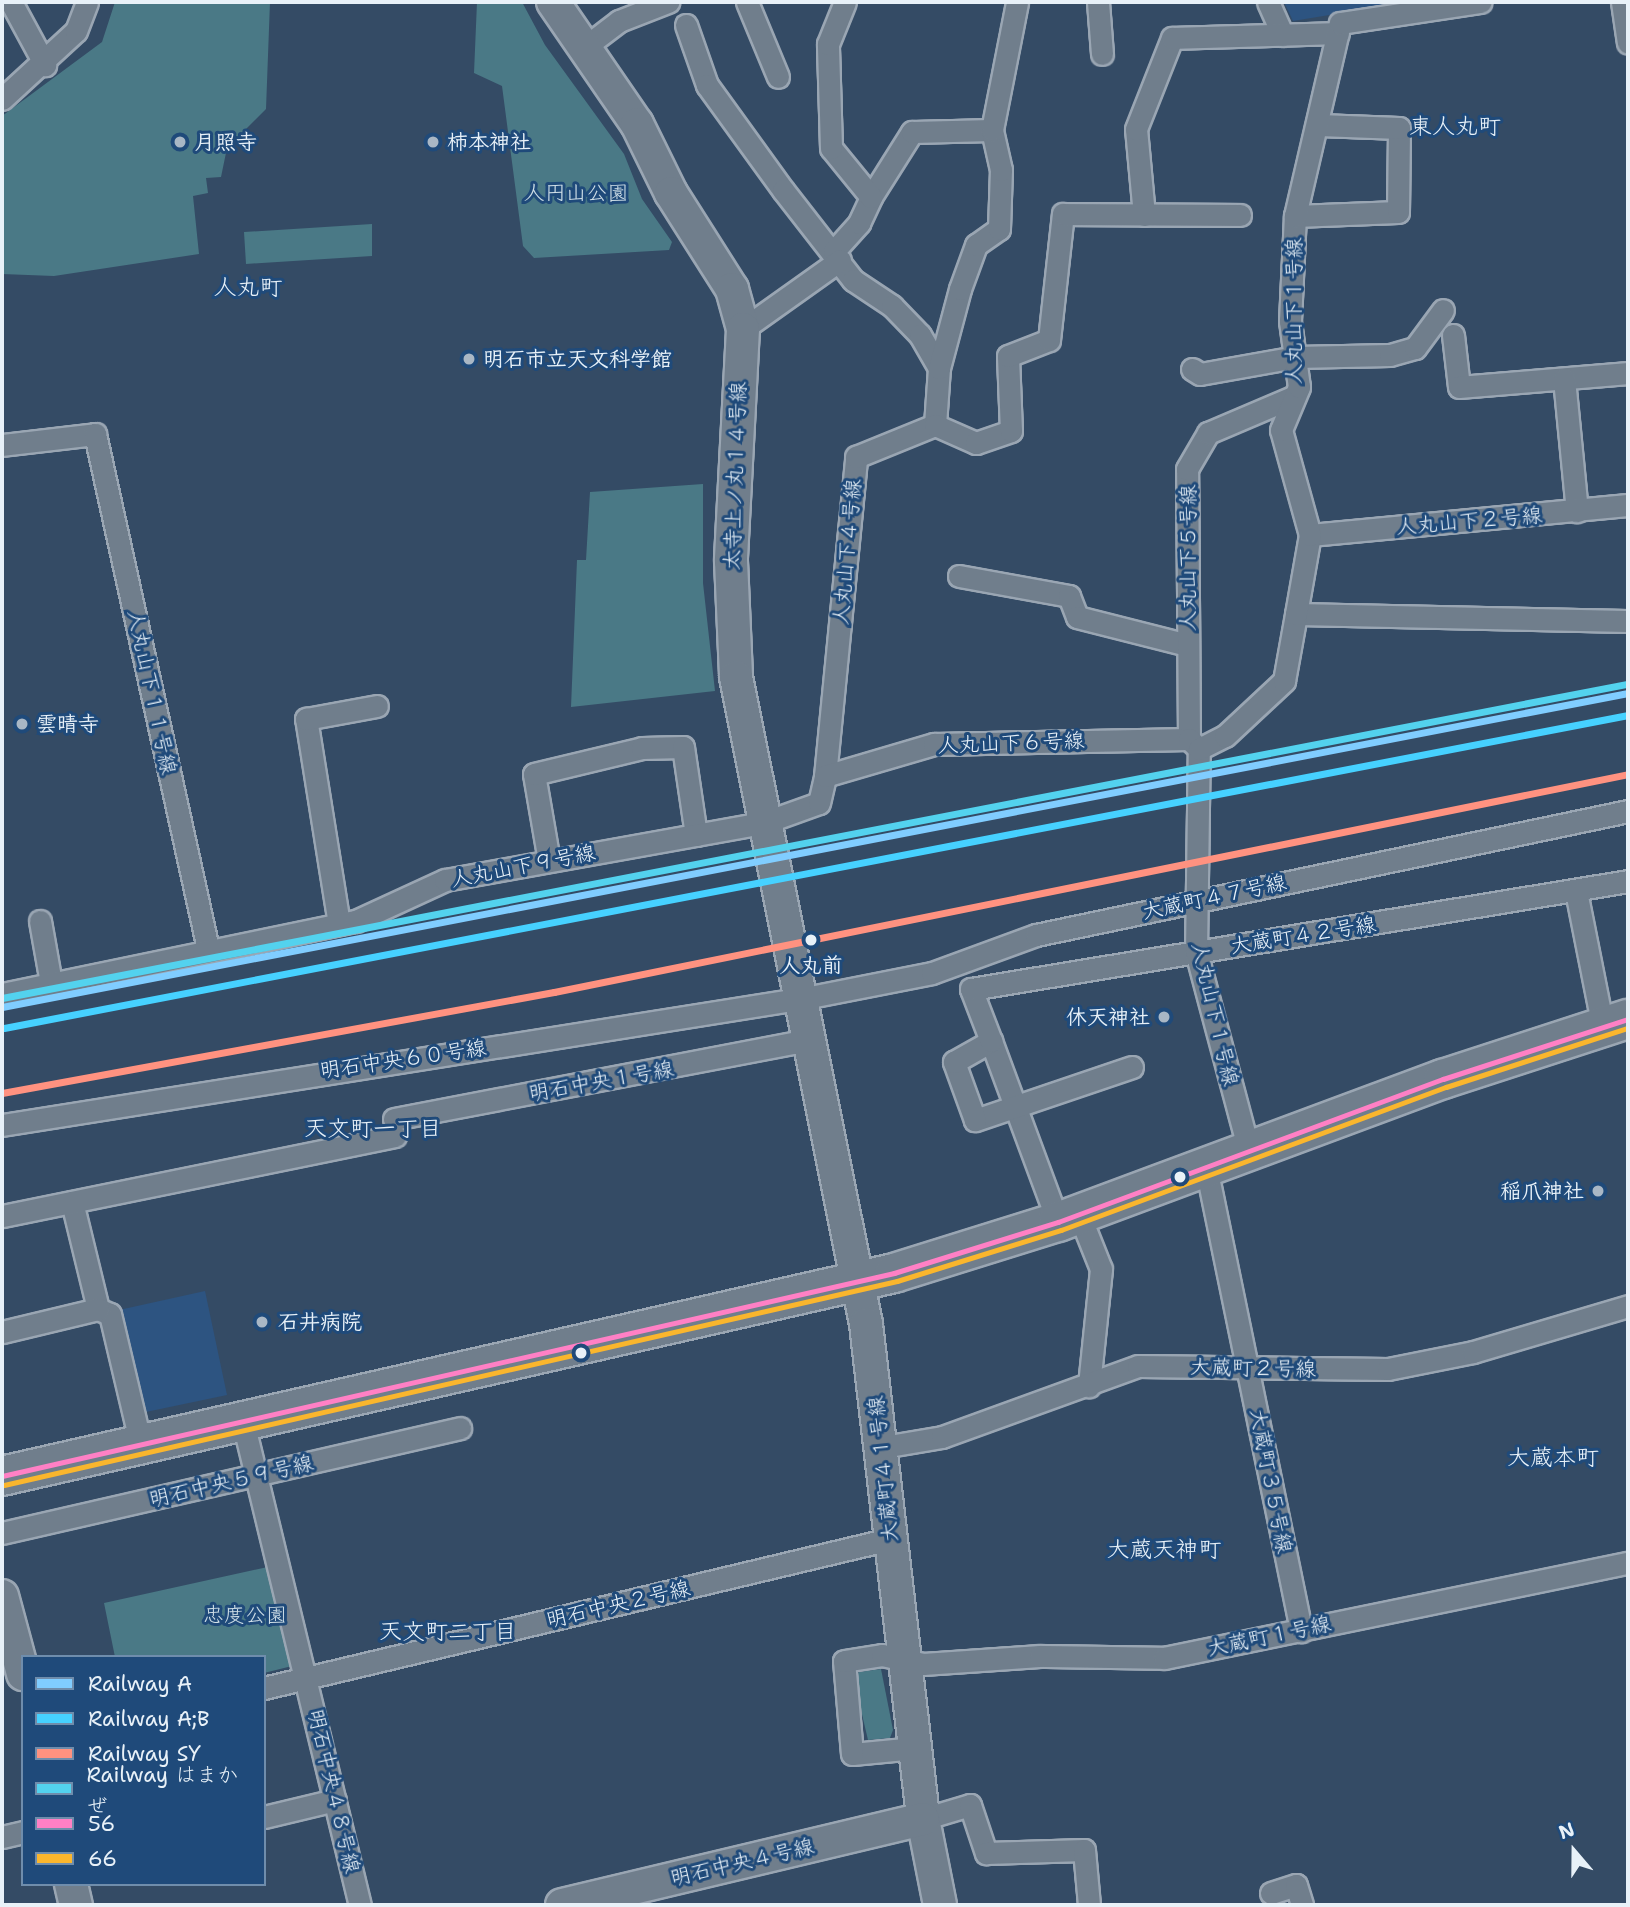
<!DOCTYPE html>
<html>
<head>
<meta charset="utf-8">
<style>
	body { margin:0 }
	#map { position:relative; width:1630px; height:1907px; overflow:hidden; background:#344b65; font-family:"Shantell Sans","Klee One",sans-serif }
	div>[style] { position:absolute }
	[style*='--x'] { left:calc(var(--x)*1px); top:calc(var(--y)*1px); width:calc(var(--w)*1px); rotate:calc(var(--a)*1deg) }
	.built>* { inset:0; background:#2d5481 }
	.green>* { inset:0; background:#4a7986 }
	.roads { filter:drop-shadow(2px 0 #9aa6b3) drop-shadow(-2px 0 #9aa6b3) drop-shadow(0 2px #9aa6b3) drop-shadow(0 -2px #9aa6b3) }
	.street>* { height:21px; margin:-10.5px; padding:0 10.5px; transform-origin:10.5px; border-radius:10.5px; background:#707e8c }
	.secondary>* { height:32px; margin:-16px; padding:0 16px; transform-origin:16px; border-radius:16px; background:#707e8c }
	.highway>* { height:38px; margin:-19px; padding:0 19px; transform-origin:19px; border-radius:19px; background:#707e8c }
	.bus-1>* { height:5px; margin:-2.5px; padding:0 2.5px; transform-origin:2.5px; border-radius:2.5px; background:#ff80c5 }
	.bus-2>* { height:5px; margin:-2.5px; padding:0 2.5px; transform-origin:2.5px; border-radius:2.5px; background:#fab62d }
	.rail-1>* { height:7px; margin:-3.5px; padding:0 3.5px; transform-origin:3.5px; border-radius:3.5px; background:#80cdff }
	.rail-2>* { height:7px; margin:-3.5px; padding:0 3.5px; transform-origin:3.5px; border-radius:3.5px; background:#46d1ff }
	.rail-3>* { height:7px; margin:-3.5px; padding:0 3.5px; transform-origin:3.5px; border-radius:3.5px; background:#ff9280 }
	.rail-4>* { height:7px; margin:-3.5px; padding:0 3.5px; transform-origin:3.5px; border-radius:3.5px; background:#53d2ee }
	.dots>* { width:19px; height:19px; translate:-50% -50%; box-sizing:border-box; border:4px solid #1f4a7a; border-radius:50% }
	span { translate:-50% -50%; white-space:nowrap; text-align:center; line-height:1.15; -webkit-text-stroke:6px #1f4a7a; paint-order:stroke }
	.poi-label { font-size:21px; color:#e8f1f8; font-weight:700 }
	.left { translate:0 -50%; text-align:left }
	.right { translate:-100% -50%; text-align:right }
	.park-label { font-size:21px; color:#d1e0e8 }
	.street-label { font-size:21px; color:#e8f1f8 }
	.stop-label { font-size:21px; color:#e8f1f8; font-weight:700 }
	.neighbourhood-label { font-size:23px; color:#e8f1f8 }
	.frame { position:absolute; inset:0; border:4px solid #e8f1f8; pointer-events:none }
	.legend { position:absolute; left:21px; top:1655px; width:245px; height:231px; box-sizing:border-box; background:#1f4a7a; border:2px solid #6f8dac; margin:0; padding:9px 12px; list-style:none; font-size:21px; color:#e8f1f8 }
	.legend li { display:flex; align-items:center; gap:14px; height:35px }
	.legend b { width:35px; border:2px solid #6f8dac }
	.north { position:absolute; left:1539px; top:1816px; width:70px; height:70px; -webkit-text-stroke:5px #1f4a7a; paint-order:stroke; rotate:340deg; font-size:19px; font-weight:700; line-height:28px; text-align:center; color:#e8f1f8 }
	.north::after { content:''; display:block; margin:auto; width:24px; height:32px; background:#e8f1f8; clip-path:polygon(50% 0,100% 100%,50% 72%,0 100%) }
</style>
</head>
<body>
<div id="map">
	<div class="built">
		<i style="clip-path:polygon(1284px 2px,1408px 2px,1293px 21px)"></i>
		<i style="clip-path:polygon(205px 1291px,227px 1395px,141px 1413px,119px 1310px)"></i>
	</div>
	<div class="green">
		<i style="clip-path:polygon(115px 2px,270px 2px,266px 109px,227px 148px,221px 177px,206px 178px,208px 193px,193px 196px,199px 254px,54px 276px,2px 274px,2px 116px,102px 42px)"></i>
		<i style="clip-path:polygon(477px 2px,522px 2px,545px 45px,624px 154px,642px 199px,672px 242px,669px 250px,534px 258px,523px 246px,502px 86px,474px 73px)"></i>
		<i style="clip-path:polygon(372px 224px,372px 256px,246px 264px,244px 232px)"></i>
		<i style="clip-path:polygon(703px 484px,703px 583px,715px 691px,571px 707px,577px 560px,586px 560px,590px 492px)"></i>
		<i style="clip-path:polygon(277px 1565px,292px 1666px,264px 1673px,264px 1657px,115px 1657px,104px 1603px)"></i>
		<i style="clip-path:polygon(881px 1669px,893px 1730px,890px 1738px,868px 1740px,854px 1680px,859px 1672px)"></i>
	</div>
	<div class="roads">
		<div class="street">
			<i style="--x:11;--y:2;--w:72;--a:61.6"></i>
			<i style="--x:747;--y:2;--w:81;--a:67.5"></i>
			<i style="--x:1098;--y:2;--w:52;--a:85.6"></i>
			<i style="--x:1268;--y:2;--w:36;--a:66"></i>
			<i style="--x:1622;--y:2;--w:41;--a:81.7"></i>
			<i style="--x:686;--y:25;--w:64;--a:70.7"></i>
			<i style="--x:707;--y:85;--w:130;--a:54.1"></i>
			<i style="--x:783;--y:190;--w:114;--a:52.1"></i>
			<i style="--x:853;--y:280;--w:47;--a:33.7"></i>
			<i style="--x:892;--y:306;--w:40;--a:46"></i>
			<i style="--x:920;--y:335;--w:38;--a:60"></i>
			<i style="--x:581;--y:50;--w:48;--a:-37.3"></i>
			<i style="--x:619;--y:21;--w:53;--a:-21.2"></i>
			<i style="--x:2;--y:99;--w:100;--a:-42.6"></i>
			<i style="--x:76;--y:31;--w:31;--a:-69"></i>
			<i style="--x:871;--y:197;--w:77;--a:-57.8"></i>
			<i style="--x:912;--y:132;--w:80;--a:-1.4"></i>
			<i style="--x:1144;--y:215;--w:86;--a:-95.3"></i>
			<i style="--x:1136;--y:129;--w:98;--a:-68.4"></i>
			<i style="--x:1172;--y:38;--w:166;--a:-1.7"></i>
			<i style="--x:1295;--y:216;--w:103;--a:-2.2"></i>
			<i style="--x:1398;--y:212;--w:84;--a:-89.3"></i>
			<i style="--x:1399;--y:128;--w:80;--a:-177.9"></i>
			<i style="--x:834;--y:251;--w:38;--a:-48"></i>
			<i style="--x:859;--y:223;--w:29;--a:-65"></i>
			<i style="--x:871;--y:197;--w:63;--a:-129.2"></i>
			<i style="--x:831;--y:148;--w:104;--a:-91.7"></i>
			<i style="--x:828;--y:44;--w:45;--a:-68"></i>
			<i style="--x:743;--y:329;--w:119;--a:-35.4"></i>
			<i style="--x:1453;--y:335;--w:52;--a:83.4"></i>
			<i style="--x:1459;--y:387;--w:170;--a:-4.7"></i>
			<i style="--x:1192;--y:369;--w:9;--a:32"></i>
			<i style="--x:1200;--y:374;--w:97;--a:-10.1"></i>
			<i style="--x:1295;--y:357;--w:95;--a:-1.2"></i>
			<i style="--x:1390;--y:355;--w:26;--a:-16"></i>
			<i style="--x:1415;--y:348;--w:47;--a:-53.6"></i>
			<i style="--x:1564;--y:379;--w:133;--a:84.4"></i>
			<i style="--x:935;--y:425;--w:57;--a:-86"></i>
			<i style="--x:939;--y:368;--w:82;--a:-75.1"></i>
			<i style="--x:960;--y:289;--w:47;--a:-70"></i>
			<i style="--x:976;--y:245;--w:28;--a:-35"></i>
			<i style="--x:999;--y:229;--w:59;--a:-88.1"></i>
			<i style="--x:1001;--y:170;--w:41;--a:-102.7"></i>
			<i style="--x:992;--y:130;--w:130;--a:-78.9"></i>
			<i style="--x:2;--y:445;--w:94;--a:-6.7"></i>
			<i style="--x:95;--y:434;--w:527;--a:77.62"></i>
			<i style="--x:1310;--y:535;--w:319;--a:-5.4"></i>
			<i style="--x:959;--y:576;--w:112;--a:10.3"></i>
			<i style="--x:1069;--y:596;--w:22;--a:69"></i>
			<i style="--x:1077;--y:617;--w:114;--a:14.2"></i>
			<i style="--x:1296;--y:614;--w:332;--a:1.2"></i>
			<i style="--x:1189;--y:739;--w:270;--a:-90.4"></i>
			<i style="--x:1187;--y:469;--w:42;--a:-59.7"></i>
			<i style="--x:1208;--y:433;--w:92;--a:-23"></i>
			<i style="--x:825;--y:776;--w:321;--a:-84.4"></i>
			<i style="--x:856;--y:457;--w:85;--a:-22.1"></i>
			<i style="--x:935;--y:425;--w:45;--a:23.7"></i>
			<i style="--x:976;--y:443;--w:37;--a:-19"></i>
			<i style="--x:1011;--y:431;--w:75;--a:-92.3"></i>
			<i style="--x:1008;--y:356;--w:44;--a:-21.3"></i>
			<i style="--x:1049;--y:340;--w:127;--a:-83.7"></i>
			<i style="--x:1063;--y:214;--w:177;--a:0.3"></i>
			<i style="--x:549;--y:861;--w:88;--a:-99.8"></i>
			<i style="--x:534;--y:774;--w:111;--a:-13.5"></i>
			<i style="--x:642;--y:748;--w:41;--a:-1.4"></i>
			<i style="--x:683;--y:747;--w:89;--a:81.6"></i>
			<i style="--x:1576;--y:891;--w:139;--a:78.8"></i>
			<i style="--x:40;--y:921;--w:63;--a:79.9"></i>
			<i style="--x:339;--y:924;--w:208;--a:-99.1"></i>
			<i style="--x:306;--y:719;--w:72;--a:-10.4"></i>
			<i style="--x:2;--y:994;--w:361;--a:-11.7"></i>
			<i style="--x:356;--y:921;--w:98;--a:-24.7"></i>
			<i style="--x:445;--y:880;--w:323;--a:-10.2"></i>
			<i style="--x:763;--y:823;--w:59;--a:-19.7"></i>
			<i style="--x:819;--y:803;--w:28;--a:-77"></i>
			<i style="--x:825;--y:776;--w:114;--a:-16.4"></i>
			<i style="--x:934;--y:744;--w:255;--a:-1.1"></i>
			<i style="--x:1189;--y:739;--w:14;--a:45"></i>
			<i style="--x:991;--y:1041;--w:193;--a:69.7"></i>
			<i style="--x:1132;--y:1067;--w:166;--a:161.3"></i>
			<i style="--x:975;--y:1120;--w:62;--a:-109.9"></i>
			<i style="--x:954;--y:1062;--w:43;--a:-29.6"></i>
			<i style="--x:991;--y:1041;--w:56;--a:-111"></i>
			<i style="--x:971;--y:989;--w:666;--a:-9.33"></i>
			<i style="--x:394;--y:1119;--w:421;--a:-10.8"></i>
			<i style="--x:2;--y:1125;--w:813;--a:-8.99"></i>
			<i style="--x:805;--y:998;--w:129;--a:-11.1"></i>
			<i style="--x:932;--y:973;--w:111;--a:-20.1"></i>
			<i style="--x:1036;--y:935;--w:605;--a:-11.83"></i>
			<i style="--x:1249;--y:1151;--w:206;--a:-104.9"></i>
			<i style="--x:1196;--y:952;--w:203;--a:-89.2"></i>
			<i style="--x:1199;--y:749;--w:29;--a:-27"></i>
			<i style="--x:1225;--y:736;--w:81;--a:-43"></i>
			<i style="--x:1284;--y:681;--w:68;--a:-79.8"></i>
			<i style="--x:1296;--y:614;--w:80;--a:-80"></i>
			<i style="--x:1310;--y:535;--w:109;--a:-105.4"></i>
			<i style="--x:1281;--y:430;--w:47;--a:-67.3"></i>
			<i style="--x:1299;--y:387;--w:67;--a:-97.8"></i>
			<i style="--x:1290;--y:321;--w:105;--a:-87.3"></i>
			<i style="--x:1295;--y:216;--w:198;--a:-76.9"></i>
			<i style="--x:1340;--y:23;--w:142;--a:-8.5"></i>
			<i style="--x:1206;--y:1167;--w:474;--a:78.4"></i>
			<i style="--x:72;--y:1202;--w:110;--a:76.3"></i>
			<i style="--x:98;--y:1309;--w:13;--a:23"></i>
			<i style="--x:110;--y:1314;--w:135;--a:76.7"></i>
			<i style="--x:1079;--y:1214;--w:59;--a:68.2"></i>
			<i style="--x:1101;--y:1269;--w:118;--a:95.9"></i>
			<i style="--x:2;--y:1216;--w:401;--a:-11.5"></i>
			<i style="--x:2;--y:1332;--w:99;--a:-13.5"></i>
			<i style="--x:243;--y:1422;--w:497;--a:76.4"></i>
			<i style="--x:883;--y:1447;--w:60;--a:-9.6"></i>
			<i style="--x:942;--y:1437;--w:208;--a:-19.9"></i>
			<i style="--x:1138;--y:1366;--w:250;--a:0.7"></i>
			<i style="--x:1388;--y:1369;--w:87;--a:-11.3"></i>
			<i style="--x:1473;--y:1352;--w:162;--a:-16.5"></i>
			<i style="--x:2;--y:1533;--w:470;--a:-12.9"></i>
			<i style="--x:264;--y:1688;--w:643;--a:-13.39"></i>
			<i style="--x:915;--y:1748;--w:63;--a:174.6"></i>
			<i style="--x:852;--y:1754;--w:93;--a:-94.9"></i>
			<i style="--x:844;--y:1661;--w:38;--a:-9"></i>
			<i style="--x:882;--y:1655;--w:42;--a:12.4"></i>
			<i style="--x:923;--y:1664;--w:117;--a:-3.9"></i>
			<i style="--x:1040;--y:1656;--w:124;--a:0.9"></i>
			<i style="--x:1164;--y:1658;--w:474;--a:-11.6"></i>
			<i style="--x:264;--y:1817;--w:73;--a:-13.5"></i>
			<i style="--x:923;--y:1819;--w:49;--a:-16.6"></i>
			<i style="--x:970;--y:1805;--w:51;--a:71.6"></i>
			<i style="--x:986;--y:1853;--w:98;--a:-1.8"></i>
			<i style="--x:1084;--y:1850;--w:55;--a:84.8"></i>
			<i style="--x:2;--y:1837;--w:22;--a:-13"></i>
			<i style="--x:1271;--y:1893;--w:26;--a:-18"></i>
			<i style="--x:1296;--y:1885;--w:21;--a:73"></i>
		</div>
		<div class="secondary">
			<i style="--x:553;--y:2;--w:148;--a:55.5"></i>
			<i style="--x:637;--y:124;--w:77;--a:63.8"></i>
			<i style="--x:671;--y:193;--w:114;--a:57.6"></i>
			<i style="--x:732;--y:289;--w:41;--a:74.6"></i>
			<i style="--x:743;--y:329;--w:232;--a:93"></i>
			<i style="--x:731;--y:561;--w:116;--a:87.5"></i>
			<i style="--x:736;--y:677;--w:660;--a:78.64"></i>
			<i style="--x:866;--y:1324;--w:498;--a:83.4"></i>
			<i style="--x:923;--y:1819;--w:88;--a:78.8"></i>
			<i style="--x:2;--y:1596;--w:81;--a:74.9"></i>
			<i style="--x:71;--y:1884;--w:22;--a:77"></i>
			<i style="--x:562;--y:1905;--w:371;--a:-13.4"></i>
		</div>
		<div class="highway">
			<i style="--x:2;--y:1476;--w:915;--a:-12.82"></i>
			<i style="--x:894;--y:1273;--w:172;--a:-17.3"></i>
			<i style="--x:1058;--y:1222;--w:411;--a:-20.4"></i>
			<i style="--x:1443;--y:1079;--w:194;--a:-18"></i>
		</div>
	</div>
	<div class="bus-1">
		<i style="--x:2;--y:1476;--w:915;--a:-12.82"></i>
		<i style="--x:894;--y:1273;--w:172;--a:-17.3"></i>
		<i style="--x:1058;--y:1222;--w:411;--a:-20.4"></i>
		<i style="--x:1443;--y:1079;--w:194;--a:-18"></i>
	</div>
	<div class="bus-2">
		<i style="--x:4;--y:1485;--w:916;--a:-12.87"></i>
		<i style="--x:897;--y:1281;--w:172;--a:-17.3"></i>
		<i style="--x:1061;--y:1230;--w:411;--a:-20.4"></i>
		<i style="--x:1446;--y:1087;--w:191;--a:-18"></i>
	</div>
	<div class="rail-1">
		<i style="--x:2;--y:1007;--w:1656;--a:-10.93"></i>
	</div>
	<div class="rail-2">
		<i style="--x:4;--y:1028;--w:1654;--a:-10.91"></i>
	</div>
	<div class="rail-3">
		<i style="--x:2;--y:1093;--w:561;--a:-10.37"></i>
		<i style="--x:554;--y:992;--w:1096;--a:-11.47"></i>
	</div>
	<div class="rail-4">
		<i style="--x:2;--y:998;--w:1654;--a:-10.94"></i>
	</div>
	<div class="dots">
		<i style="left:180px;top:142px;background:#a9b7c5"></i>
		<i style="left:433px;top:142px;background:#a9b7c5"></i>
		<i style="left:469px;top:359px;background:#a9b7c5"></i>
		<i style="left:22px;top:724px;background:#a9b7c5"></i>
		<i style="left:811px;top:940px;background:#e8f1f8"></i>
		<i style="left:1164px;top:1017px;background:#a9b7c5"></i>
		<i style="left:1180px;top:1177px;background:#e8f1f8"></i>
		<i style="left:1598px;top:1191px;background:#a9b7c5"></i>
		<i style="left:262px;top:1322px;background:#a9b7c5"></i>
		<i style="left:581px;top:1353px;background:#e8f1f8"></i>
	</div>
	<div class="poi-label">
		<span class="left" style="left:194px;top:142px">月照寺</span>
		<span class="left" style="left:447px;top:142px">柿本神社</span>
		<span class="left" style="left:483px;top:359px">明石市立天文科学館</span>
		<span class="left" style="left:36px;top:724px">雲晴寺</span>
		<span class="right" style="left:1150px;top:1017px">休天神社</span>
		<span class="right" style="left:1584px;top:1191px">稲爪神社</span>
		<span class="left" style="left:278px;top:1322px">石井病院</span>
	</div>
	<div class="park-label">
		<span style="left:576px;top:193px">人円山公園</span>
		<span style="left:245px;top:1615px">忠度公園</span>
	</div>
	<div class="street-label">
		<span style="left:1294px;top:311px;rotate:-90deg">人丸山下１号線</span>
		<span style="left:735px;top:476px;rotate:-88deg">太寺上ノ丸１４号線</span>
		<span style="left:1469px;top:521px;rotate:-5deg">人丸山下２号線</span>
		<span style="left:847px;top:552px;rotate:-85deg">人丸山下４号線</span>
		<span style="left:1188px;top:558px;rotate:-90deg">人丸山下５号線</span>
		<span style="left:152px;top:692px;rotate:78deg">人丸山下１１号線</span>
		<span style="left:1011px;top:743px;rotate:-2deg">人丸山下６号線</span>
		<span style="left:523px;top:866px;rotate:-11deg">人丸山下９号線</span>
		<span style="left:1214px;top:897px;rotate:-12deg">大蔵町４７号線</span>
		<span style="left:1303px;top:935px;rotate:-9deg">大蔵町４２号線</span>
		<span style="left:1215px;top:1014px;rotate:77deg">人丸山下１号線</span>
		<span style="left:403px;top:1059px;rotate:-8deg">明石中央６０号線</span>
		<span style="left:601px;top:1081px;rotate:-10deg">明石中央１号線</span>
		<span style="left:1253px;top:1368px;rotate:1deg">大蔵町２号線</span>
		<span style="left:883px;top:1469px;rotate:-96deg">大蔵町４１号線</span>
		<span style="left:231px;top:1481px;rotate:-13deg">明石中央５９号線</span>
		<span style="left:1271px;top:1481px;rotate:79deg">大蔵町３５号線</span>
		<span style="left:618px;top:1604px;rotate:-13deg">明石中央２号線</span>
		<span style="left:1269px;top:1636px;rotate:-12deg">大蔵町１号線</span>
		<span style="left:334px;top:1791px;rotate:77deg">明石中央４８号線</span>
		<span style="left:742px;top:1862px;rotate:-13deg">明石中央４号線</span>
	</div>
	<div class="stop-label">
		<span style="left:811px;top:965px">人丸前</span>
	</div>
	<div class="neighbourhood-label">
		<span style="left:1455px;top:126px">東人丸町</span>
		<span style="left:248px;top:287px">人丸町</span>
		<span style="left:373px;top:1128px">天文町一丁目</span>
		<span style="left:1553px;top:1457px">大蔵本町</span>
		<span style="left:1164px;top:1549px">大蔵天神町</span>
		<span style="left:448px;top:1631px">天文町二丁目</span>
	</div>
	<div class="frame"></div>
	<ul class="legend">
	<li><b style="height:9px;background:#80cdff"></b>Railway A</li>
	<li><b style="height:9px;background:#46d1ff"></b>Railway A;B</li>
	<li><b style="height:9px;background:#ff9280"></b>Railway SY</li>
	<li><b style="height:9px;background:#53d2ee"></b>Railway はまかぜ</li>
	<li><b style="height:9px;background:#ff80c5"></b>56</li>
	<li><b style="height:9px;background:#fab62d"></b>66</li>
	</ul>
	<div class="north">N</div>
</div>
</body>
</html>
